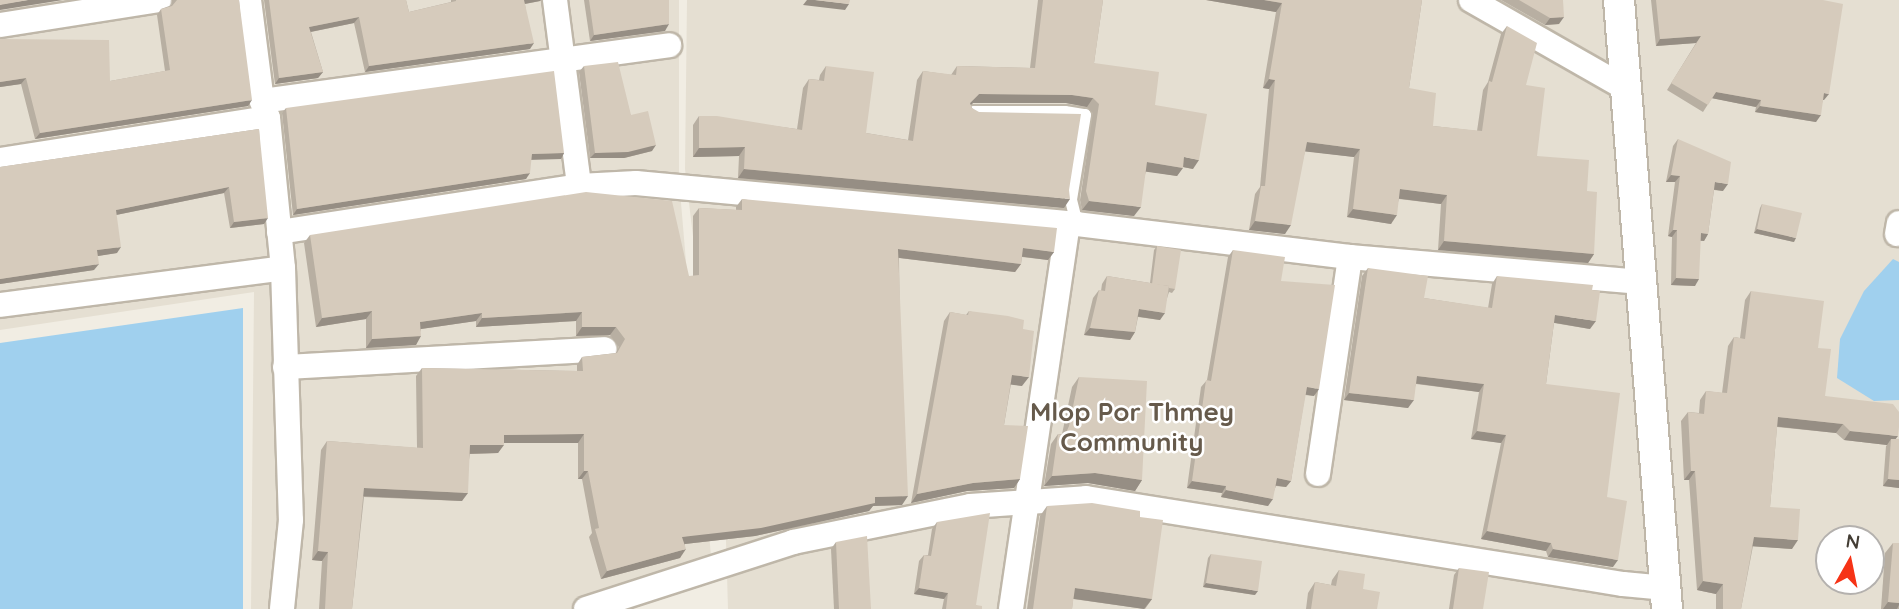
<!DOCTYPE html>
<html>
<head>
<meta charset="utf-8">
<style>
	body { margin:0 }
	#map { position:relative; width:1899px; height:609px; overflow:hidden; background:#f1ede3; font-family:Quicksand,sans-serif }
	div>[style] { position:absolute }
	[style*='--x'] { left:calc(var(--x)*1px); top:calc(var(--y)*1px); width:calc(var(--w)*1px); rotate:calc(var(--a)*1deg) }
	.residential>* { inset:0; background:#e5dfd2 }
	.water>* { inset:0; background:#a0d0ee }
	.roads { filter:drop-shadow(2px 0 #bfb7a9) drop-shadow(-2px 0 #bfb7a9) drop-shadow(0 2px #bfb7a9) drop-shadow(0 -2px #bfb7a9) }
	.service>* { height:12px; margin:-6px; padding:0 6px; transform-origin:6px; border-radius:6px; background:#fff }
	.minor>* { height:24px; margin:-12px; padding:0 12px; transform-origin:12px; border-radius:12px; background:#fff }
	.tertiary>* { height:30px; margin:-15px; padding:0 15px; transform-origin:15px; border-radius:15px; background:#fff }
	.wall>* { inset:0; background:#b8afa2 }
	.shaded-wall>* { inset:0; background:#968e84 }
	.building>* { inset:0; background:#d6cbbc }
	span { translate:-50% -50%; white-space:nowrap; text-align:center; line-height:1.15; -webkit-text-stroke:5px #fff; paint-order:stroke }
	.neighbourhood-label { font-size:26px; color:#665a4b; font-weight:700 }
	.north { position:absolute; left:1815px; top:525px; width:70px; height:70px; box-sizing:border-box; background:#fff; border:2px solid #b4b1ae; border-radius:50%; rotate:9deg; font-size:19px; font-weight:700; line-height:28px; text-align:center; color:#433d34 }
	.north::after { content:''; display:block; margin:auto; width:24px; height:32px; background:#f63316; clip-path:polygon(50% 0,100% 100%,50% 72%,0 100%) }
</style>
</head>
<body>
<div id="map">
	<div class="residential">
		<i style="clip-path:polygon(0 0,679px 0,679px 179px,713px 580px,618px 609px,251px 609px,254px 292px,0 330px)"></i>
		<i style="clip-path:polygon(evenodd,687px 0,1899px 0,1899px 609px,728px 609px,725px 507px,685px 169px,687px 0,1829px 539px,1871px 539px,1871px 581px,1829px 581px,1829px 539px)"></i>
	</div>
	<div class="water">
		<i style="clip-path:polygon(1893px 259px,1899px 262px,1899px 400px,1874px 401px,1837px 378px,1840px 339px,1864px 291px)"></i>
		<i style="clip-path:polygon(243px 308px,243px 609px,0 609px,0 343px)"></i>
	</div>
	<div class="roads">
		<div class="service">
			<i style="--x:973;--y:112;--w:92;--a:0"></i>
			<i style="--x:1065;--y:112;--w:20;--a:9"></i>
			<i style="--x:1085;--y:115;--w:86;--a:99.4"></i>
			<i style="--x:1071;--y:200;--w:25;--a:76"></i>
		</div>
		<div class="minor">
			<i style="--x:249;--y:0;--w:102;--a:82.7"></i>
			<i style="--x:262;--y:101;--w:18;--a:71"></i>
			<i style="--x:268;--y:118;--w:151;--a:84.3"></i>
			<i style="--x:283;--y:268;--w:252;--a:88.2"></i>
			<i style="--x:291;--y:520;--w:89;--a:95.8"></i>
			<i style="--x:555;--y:0;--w:188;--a:82.6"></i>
			<i style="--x:1471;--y:0;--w:177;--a:29.7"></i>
			<i style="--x:0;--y:25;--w:161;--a:-8.9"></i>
			<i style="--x:262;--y:101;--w:411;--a:-7.8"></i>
			<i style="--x:0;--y:160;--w:271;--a:-8.9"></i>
			<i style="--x:279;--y:232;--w:304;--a:-8.7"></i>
			<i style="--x:579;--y:186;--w:57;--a:-3"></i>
			<i style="--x:636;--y:183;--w:443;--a:5.3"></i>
			<i style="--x:1077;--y:224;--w:275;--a:6.9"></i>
			<i style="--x:1350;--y:257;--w:292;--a:4.9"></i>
			<i style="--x:1897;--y:234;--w:11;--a:-80"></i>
			<i style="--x:0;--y:305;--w:285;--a:-7.4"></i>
			<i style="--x:285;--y:367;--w:320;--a:-3.2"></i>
			<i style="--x:1318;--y:474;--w:219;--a:-81.6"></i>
			<i style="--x:586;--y:609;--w:218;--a:-17.9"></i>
			<i style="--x:793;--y:542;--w:181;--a:-11.5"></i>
			<i style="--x:970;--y:506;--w:116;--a:-3.9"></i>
			<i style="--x:1086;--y:498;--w:544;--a:9.1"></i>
			<i style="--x:1623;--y:584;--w:43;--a:5.3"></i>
			<i style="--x:1011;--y:609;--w:388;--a:-81.6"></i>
		</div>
		<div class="tertiary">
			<i style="--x:1619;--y:0;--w:611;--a:85.49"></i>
		</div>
	</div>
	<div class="wall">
		<i style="clip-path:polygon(172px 0,239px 0,248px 106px,35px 139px,21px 84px,0 87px,0 39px,110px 81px,165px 71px,157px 15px,161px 9px,172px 5px)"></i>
		<i style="clip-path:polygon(264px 0,406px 0,409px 12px,451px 2px,451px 0,541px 0,540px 1px,525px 4px,530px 49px,365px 72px,354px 23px,311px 32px,323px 72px,318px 78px,275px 84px)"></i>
		<i style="clip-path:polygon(584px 0,669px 0,665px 31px,590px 41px)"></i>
		<i style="clip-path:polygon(1038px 0,1103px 0,1094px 63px,1155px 105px,1193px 169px,1183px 167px,1177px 176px,1146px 171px,1134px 216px,1082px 210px,1080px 200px,1093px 113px,1087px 107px,1066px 103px,973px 103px,971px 105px,972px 108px,1064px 208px,738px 178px,739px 156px,693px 157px,693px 125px,699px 116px,797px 129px,803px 88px,809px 79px,819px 80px,820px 75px,826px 66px,866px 133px,908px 140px,917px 80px,923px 71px,951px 75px,957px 66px,1030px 68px)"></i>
		<i style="clip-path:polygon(1206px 0,1422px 0,1409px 88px,1433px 126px,1477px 131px,1483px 90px,1488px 82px,1501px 34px,1507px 26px,1526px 85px,1537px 156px,1587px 191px,1594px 254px,1588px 263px,1438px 250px,1441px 204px,1399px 199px,1391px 224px,1347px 217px,1354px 157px,1305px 151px,1285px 234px,1249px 230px,1255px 194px,1260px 187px,1269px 89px,1263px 88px,1276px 12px)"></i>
		<i style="clip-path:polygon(1501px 0,1563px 0,1559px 24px,1545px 25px)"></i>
		<i style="clip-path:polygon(1651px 0,1823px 0,1824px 100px,1823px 100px,1816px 122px,1755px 112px,1756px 107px,1712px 98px,1703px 112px,1667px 90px,1696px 43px,1656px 46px)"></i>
		<i style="clip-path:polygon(584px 66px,631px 115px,652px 151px,624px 158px,590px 158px,579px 72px)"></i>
		<i style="clip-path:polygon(286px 108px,564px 153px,561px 159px,531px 159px,526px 179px,293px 215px,282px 113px)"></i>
		<i style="clip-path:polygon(259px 129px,264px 224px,230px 228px,224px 193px,116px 215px,117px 253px,97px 256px,94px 270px,0 284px,0 167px)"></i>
		<i style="clip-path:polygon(1678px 139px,1723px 191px,1714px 190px,1708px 234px,1704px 241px,1700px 241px,1695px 286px,1671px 285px,1672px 237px,1668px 236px,1675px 182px,1666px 182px,1673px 146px)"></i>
		<i style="clip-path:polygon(742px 199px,1054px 252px,1048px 260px,1022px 257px,1021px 264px,1015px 272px,899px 258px,902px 505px,873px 506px,869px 511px,755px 536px,685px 544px,680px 558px,601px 579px,589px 537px,592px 533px,582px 479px,578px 479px,578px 443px,504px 443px,498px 453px,470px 454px,462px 501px,364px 497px,352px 609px,319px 609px,322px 561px,312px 560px,321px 450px,327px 441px,417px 448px,416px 376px,422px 368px,577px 371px,577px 365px,582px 357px,616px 353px,619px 347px,610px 335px,576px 336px,576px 321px,476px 327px,476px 321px,421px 329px,416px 345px,366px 348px,366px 319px,316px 327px,304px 243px,310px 235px,689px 276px,693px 276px,693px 216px,699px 208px,736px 210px,736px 207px)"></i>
		<i style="clip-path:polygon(1762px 204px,1794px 242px,1754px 233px,1760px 208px)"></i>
		<i style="clip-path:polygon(1157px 246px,1175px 289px,1172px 293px,1169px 292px,1160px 320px,1138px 317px,1135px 332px,1130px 340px,1084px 335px,1093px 298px,1099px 290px,1101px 291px,1102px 284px,1107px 276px,1150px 283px,1154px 250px)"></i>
		<i style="clip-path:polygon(1233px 250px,1281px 281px,1314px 396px,1305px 395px,1291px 481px,1286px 487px,1276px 486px,1268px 506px,1221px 497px,1222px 493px,1187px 488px,1201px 387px,1207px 380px,1228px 257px)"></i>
		<i style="clip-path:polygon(1368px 268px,1424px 298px,1488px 308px,1492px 284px,1497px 276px,1590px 329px,1554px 323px,1546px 384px,1607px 497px,1613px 567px,1548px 557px,1546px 551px,1481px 539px,1501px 443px,1471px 439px,1479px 392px,1416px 384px,1408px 408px,1344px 400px,1362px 276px)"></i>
		<i style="clip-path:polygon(1751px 291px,1818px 348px,1825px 396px,1896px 439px,1899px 439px,1899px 488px,1883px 486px,1886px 446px,1887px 445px,1844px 440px,1836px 433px,1777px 427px,1770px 507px,1792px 549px,1753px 546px,1741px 609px,1716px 609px,1716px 594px,1697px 590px,1689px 480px,1684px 480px,1681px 421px,1688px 412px,1699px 413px,1700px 400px,1706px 391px,1722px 393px,1728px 346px,1734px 337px,1740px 338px,1745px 300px)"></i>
		<i style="clip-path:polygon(969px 311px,1023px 329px,1022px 386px,1011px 384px,1004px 425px,1020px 479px,1014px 488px,967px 491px,911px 503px,944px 321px,950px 312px,966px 315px)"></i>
		<i style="clip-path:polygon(1079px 377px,1142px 480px,1135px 491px,1088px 483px,1044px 486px,1051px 444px,1058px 434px,1062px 434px,1072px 387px)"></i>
		<i style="clip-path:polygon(1047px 506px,1140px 517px,1152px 599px,1145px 609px,1073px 599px,1072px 609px,1027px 609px,1040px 516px)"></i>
		<i style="clip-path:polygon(937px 522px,976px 605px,982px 609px,942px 609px,944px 599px,914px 594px,919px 561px,924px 555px,928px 555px,932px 529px)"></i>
		<i style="clip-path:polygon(836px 542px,871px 609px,834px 609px,831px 549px)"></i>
		<i style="clip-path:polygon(1893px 543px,1899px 543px,1899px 609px,1881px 609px,1885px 553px)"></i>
		<i style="clip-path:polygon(1211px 554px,1255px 595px,1203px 587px,1208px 558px)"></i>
		<i style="clip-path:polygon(1459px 568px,1483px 609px,1449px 609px,1454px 575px)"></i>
		<i style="clip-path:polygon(1339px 570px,1363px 589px,1377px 609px,1306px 609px,1308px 593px,1315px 582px,1331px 585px,1332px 580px)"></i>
	</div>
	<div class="shaded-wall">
		<i style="clip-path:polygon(28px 0,63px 0,0 10px,0 5px,2px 4px)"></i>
		<i style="clip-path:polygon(523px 0,541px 0,540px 1px,519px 5px)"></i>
		<i style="clip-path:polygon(807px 0,815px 0,849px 4px,845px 10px,803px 5px)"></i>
		<i style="clip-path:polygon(1206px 0,1264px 0,1282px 3px,1276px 12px)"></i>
		<i style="clip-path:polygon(359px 17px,354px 23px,305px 33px,309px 27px)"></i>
		<i style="clip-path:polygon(1564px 17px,1559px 24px,1545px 25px,1550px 18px)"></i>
		<i style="clip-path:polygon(669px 24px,665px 31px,590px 41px,594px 35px)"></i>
		<i style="clip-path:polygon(1701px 36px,1696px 43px,1656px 46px,1660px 39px)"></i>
		<i style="clip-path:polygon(534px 43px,530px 49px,365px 72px,369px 66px)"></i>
		<i style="clip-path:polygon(323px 72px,318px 78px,275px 84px,279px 78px)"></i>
		<i style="clip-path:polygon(26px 78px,21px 84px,0 87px,0 82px)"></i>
		<i style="clip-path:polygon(1269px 79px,1275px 80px,1269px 89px,1263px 88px)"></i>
		<i style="clip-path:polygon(1716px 92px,1761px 100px,1756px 107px,1711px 98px)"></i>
		<i style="clip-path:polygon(1824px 93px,1829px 94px,1824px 100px,1819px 100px)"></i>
		<i style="clip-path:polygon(979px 94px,1072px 95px,1093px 98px,1087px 107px,1066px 103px,973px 103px,964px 111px,970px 103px)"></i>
		<i style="clip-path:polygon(252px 100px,248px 106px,35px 139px,40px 133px)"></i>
		<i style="clip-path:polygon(1760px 106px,1821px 115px,1816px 122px,1755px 112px)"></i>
		<i style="clip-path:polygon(1307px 142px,1360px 149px,1354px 157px,1301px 151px)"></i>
		<i style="clip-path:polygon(656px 145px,652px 151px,624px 158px,590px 158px,595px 153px)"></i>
		<i style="clip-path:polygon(745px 147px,739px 156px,693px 157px,699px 148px)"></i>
		<i style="clip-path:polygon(564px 153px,561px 159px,528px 160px,532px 154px)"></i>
		<i style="clip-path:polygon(1184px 157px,1199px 160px,1193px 169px,1178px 166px)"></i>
		<i style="clip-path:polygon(1147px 162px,1183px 168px,1177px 176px,1141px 171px)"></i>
		<i style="clip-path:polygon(744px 169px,1070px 199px,1064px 208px,738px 178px)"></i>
		<i style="clip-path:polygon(530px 173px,526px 179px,293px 215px,297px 209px)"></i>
		<i style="clip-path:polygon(1671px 175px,1680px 176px,1675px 182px,1666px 182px)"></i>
		<i style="clip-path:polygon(1715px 182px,1728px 184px,1723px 191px,1710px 189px)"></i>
		<i style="clip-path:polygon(229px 187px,224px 193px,111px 216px,116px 210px)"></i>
		<i style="clip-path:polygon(1400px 189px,1447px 195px,1441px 204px,1394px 198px)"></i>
		<i style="clip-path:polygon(1089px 201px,1141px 207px,1134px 216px,1082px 210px)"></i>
		<i style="clip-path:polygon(1353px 209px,1397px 215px,1391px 224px,1347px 217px)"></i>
		<i style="clip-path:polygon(268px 218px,264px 224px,230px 228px,234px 222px)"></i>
		<i style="clip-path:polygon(1255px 221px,1291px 225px,1285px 234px,1249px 230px)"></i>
		<i style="clip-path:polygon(1757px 229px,1796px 238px,1794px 242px,1754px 233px)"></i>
		<i style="clip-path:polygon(1673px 230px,1677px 230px,1672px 237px,1668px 236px)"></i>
		<i style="clip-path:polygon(1701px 233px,1708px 234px,1704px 241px,1696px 240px)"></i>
		<i style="clip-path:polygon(1444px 241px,1594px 254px,1588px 263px,1438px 250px)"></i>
		<i style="clip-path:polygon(121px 247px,117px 253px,92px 257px,97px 250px)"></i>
		<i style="clip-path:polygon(1023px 248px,1054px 252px,1048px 260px,1017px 256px)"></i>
		<i style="clip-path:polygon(898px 249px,1021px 264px,1015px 272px,892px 257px)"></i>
		<i style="clip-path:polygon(99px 264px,94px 270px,0 284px,0 279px)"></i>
		<i style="clip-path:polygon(1676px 278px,1699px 279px,1695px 286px,1671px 285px)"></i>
		<i style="clip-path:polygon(1139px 309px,1165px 313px,1160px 320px,1134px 316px)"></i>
		<i style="clip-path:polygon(372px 311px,366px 319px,316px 327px,322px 318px)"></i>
		<i style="clip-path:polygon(582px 312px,576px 321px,476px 327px,482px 318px)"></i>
		<i style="clip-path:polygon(482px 313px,476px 321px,414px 330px,420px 322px)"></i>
		<i style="clip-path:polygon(1555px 315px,1596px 321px,1590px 329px,1550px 322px)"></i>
		<i style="clip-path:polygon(582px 327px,616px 327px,610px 335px,576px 336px)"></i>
		<i style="clip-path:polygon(1090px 328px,1135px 332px,1130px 340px,1084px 335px)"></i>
		<i style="clip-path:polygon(421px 336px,416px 345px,366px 348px,372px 339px)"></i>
		<i style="clip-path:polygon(1012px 375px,1029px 377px,1022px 386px,1006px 384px)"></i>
		<i style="clip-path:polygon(1417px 376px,1484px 384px,1479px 392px,1412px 383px)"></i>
		<i style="clip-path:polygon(1307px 387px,1319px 389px,1314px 396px,1302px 394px)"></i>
		<i style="clip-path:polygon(1349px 393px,1414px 400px,1408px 408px,1344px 400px)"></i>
		<i style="clip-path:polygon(1778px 417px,1843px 424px,1836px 433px,1772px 426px)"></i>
		<i style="clip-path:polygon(1477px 431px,1506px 435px,1501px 443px,1471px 439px)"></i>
		<i style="clip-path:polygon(1850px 431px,1898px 436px,1891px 445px,1891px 439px,1887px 445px,1844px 440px)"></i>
		<i style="clip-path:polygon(584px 434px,578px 443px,498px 443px,504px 435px)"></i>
		<i style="clip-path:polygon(470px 445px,504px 445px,498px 453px,464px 454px)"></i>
		<i style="clip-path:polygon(584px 471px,588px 471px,582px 479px,578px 479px)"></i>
		<i style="clip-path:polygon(1691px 471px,1695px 471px,1689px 480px,1684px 480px)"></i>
		<i style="clip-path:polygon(1095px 473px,1142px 480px,1135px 491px,1088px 483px,1044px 486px,1052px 476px)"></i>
		<i style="clip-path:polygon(1277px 478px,1291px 481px,1286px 487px,1272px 485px)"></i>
		<i style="clip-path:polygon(1020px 479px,1014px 488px,967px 491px,911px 503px,917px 494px,973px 483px)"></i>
		<i style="clip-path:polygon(1888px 479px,1899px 480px,1899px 488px,1883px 486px)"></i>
		<i style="clip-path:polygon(1192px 481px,1226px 486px,1222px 493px,1187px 488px)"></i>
		<i style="clip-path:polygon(364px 488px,468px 493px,462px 501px,358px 496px)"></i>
		<i style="clip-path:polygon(1226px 490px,1273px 499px,1268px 506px,1221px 497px)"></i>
		<i style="clip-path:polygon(908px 496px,902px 505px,873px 506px,869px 511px,755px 536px,676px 545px,682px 537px,875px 497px)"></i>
		<i style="clip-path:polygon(1487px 531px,1551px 543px,1546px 551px,1481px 539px)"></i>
		<i style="clip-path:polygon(1754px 537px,1798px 540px,1792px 549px,1748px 546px)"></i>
		<i style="clip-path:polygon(686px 549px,680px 558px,601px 579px,607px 571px)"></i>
		<i style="clip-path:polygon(1553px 549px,1618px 560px,1613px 567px,1548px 557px)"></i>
		<i style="clip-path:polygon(318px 551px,328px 552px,322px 561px,312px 560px)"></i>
		<i style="clip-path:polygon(1703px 581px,1723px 584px,1716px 594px,1697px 590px)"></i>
		<i style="clip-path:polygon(1206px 583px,1258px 591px,1255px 595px,1203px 587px)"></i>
		<i style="clip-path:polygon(919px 588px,948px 593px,944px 599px,914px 594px)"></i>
		<i style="clip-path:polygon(1075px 588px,1152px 599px,1144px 609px,1068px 598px)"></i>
		<i style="clip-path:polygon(1888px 602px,1899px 603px,1899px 605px,1897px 609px,1883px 609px)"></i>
	</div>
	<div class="building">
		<i style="clip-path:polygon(0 0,28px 0,0 5px)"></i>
		<i style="clip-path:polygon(177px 0,239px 0,252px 100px,40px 133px,26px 78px,0 82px,0 39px,109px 40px,110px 81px,170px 70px,161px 9px,172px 6px)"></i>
		<i style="clip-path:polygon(269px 0,406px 0,409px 12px,456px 1px,456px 0,524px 0,534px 43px,369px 66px,359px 17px,309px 27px,323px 72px,279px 78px)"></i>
		<i style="clip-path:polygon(589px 0,669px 0,669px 24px,594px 35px)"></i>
		<i style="clip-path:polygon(815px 0,850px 0,849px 4px)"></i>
		<i style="clip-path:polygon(1043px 0,1103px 0,1094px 63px,1159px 72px,1155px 105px,1207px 114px,1199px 160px,1184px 157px,1183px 168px,1147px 162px,1141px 207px,1089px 201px,1086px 191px,1099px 104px,1093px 98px,1072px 95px,979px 94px,970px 103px,972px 108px,979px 112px,1081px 114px,1069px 190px,1070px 199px,744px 169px,745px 147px,699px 148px,699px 116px,717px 116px,802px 130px,809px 79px,824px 81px,826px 66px,874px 72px,866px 133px,913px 141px,923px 71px,956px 75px,957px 66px,1035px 68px)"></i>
		<i style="clip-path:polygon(1264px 0,1422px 0,1409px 88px,1436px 93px,1433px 126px,1482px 131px,1489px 81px,1492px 82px,1507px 26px,1537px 43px,1526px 85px,1545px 88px,1537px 156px,1589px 160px,1587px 191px,1597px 192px,1594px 254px,1444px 241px,1447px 195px,1400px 189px,1397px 215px,1353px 209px,1360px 149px,1307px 142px,1291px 225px,1255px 221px,1261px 186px,1265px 186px,1275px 80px,1269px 79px,1282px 3px)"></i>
		<i style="clip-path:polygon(1519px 0,1563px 0,1564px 17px,1550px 18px)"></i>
		<i style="clip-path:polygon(1656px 0,1823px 0,1843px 4px,1829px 94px,1824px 93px,1821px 115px,1760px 106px,1761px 100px,1716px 92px,1708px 105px,1671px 83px,1701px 36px,1660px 39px)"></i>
		<i style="clip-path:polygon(618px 62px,631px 115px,648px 111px,656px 145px,628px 152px,595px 153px,584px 66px)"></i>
		<i style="clip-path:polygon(554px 71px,564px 153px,532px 154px,530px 173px,297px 209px,286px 108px)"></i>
		<i style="clip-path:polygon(259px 129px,268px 218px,234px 222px,229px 187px,116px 210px,121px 247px,97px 250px,99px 264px,0 279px,0 167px)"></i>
		<i style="clip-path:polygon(1678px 139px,1731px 162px,1728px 184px,1715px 182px,1708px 234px,1701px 233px,1699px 279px,1676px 278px,1677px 230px,1673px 230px,1680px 176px,1671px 175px)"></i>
		<i style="clip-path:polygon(586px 192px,672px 201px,689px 276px,699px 275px,699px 208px,742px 210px,742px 199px,1057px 228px,1054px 252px,1023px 248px,1021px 264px,898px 249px,908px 496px,875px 497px,875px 503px,761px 528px,682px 537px,686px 549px,607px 571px,595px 529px,599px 528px,588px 471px,584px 471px,584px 434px,504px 435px,504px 445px,470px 445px,468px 493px,364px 488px,352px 609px,325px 609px,328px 552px,318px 551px,327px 441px,423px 448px,422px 368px,583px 371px,582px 357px,617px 353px,625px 339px,616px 327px,582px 327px,582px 312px,482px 318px,482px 313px,420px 322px,421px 336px,372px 339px,372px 311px,322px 318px,310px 235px)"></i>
		<i style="clip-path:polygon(1762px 204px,1802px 213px,1796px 238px,1757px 229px)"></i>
		<i style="clip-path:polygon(1157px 246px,1181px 250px,1175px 289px,1169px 288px,1169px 286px,1152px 284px)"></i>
		<i style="clip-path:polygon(1233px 250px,1285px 257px,1281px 281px,1335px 285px,1319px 389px,1307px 387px,1291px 481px,1277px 478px,1273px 499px,1226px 490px,1226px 486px,1192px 481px,1206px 380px,1211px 381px)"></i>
		<i style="clip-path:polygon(1368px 268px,1428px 276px,1424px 298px,1492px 308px,1497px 276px,1593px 285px,1592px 290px,1600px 291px,1596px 321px,1555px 315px,1546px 384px,1620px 393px,1607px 497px,1627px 501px,1618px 560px,1553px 549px,1551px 543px,1487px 531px,1506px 435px,1477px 431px,1484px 384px,1417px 376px,1414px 400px,1349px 393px)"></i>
		<i style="clip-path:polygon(1107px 276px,1169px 286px,1165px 313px,1139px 309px,1135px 332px,1090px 328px,1099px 290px,1105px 291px)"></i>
		<i style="clip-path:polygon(1751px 291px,1824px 301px,1818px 348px,1831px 349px,1825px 396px,1893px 404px,1899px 412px,1899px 427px,1898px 436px,1850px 431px,1843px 424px,1778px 417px,1770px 507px,1800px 509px,1798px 540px,1754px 537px,1741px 609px,1723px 609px,1723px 584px,1703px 581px,1695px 471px,1691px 471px,1688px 412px,1704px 414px,1706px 391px,1727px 393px,1734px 337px,1745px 339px)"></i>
		<i style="clip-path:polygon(969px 311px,1008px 316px,1024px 320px,1023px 329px,1034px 331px,1029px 377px,1012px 375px,1004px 425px,1028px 426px,1020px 479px,973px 483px,917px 494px,950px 312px,968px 315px)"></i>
		<i style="clip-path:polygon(1079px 377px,1147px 381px,1142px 480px,1095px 473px,1052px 476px,1058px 434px,1065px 435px,1069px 426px)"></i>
		<i style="clip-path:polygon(1891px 439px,1899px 439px,1899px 480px,1888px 479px)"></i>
		<i style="clip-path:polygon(1092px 503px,1140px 511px,1140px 517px,1163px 520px,1152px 599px,1075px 588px,1072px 609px,1033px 609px,1047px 506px)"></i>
		<i style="clip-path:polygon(990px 513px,976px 605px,982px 606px,982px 609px,946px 609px,948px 593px,919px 588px,924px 555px,931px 556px,937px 522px)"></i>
		<i style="clip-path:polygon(867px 536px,871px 609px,839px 609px,836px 542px)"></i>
		<i style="clip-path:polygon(1893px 543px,1899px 543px,1899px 603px,1888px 602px)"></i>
		<i style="clip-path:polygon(1211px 554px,1262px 561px,1258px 591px,1206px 583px)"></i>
		<i style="clip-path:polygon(1459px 568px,1489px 572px,1483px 609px,1453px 609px)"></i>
		<i style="clip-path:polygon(1339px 570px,1365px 574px,1363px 589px,1380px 592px,1377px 609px,1311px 609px,1315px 582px,1336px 586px)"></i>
	</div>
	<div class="neighbourhood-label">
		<span style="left:1132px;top:427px">Mlop Por Thmey<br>Community</span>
	</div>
	<div class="north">N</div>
</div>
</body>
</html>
